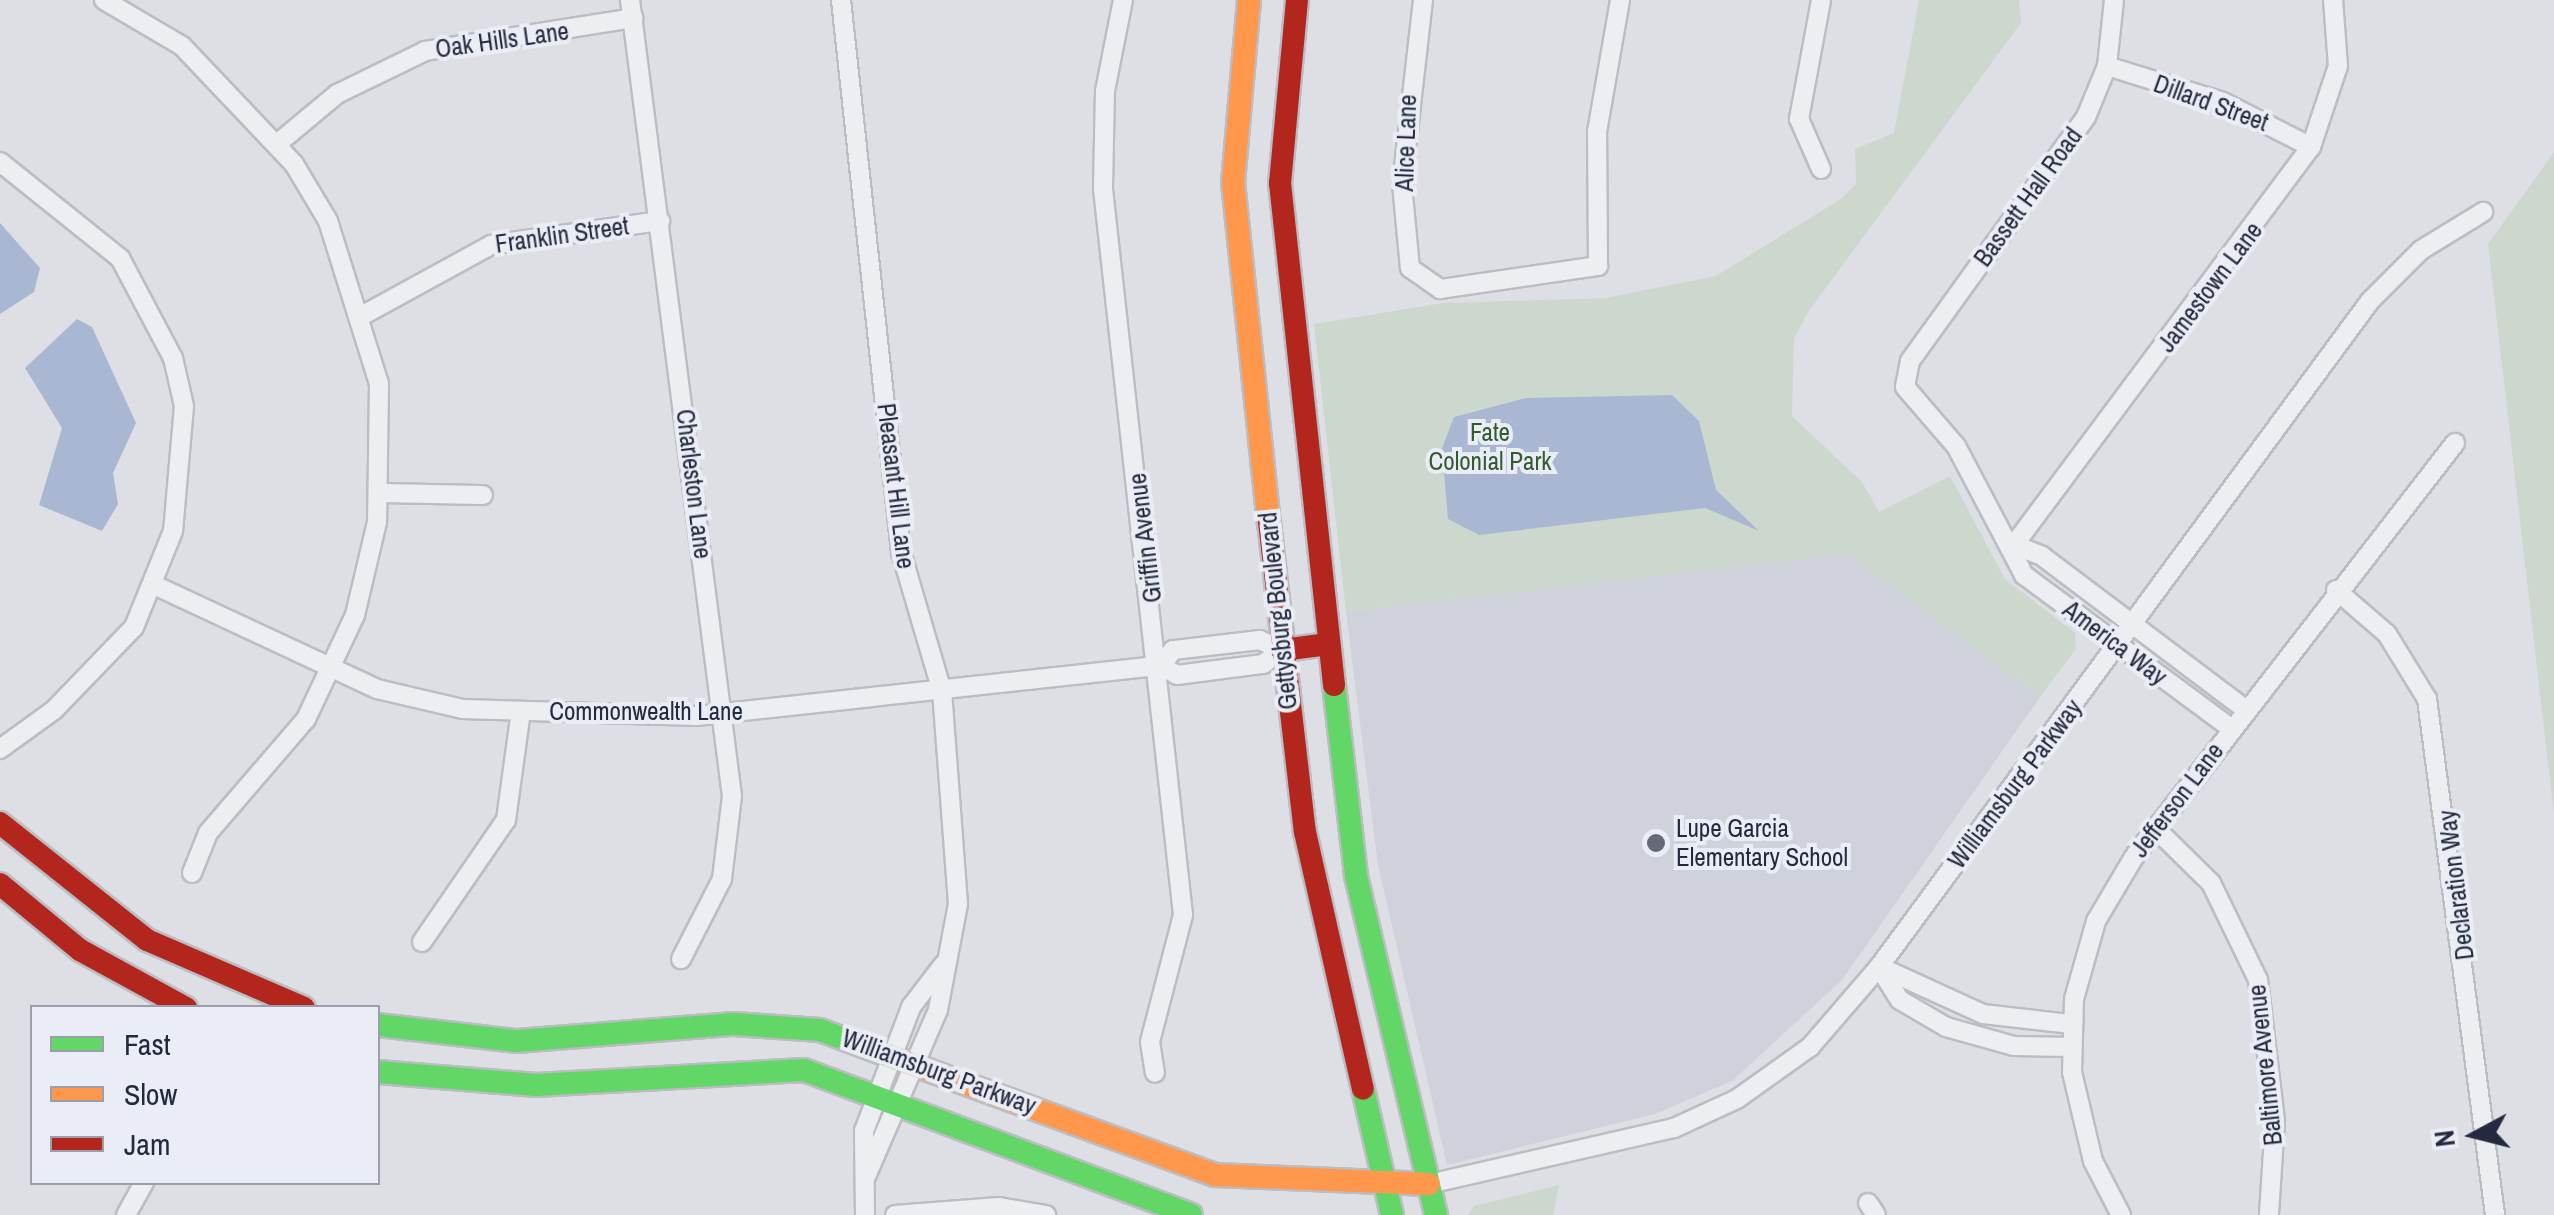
<!DOCTYPE html>
<html>
<head>
<meta charset="utf-8">
<style>
	body { margin:0 }
	#map { position:relative; width:2554px; height:1215px; overflow:hidden; background:#dedfe4; font-family:"Archivo Narrow",sans-serif }
	div>[style] { position:absolute }
	[style*='--x'] { left:calc(var(--x)*1px); top:calc(var(--y)*1px); width:calc(var(--w)*1px); rotate:calc(var(--a)*1deg) }
	.built>* { inset:0; background:#cfd2db }
	.green>* { inset:0; background:#ccd8cd }
	.water>* { inset:0; background:#a9b7d2 }
	.roads { filter:drop-shadow(2px 0 #bcbdc2) drop-shadow(-2px 0 #bcbdc2) drop-shadow(0 2px #bcbdc2) drop-shadow(0 -2px #bcbdc2) }
	.street>* { height:18px; margin:-9px; padding:0 9px; transform-origin:9px; border-radius:9px; background:#edeef1 }
	.fast>* { height:22px; margin:-11px; padding:0 11px; transform-origin:11px; border-radius:11px; background:#63d668 }
	.slow>* { height:22px; margin:-11px; padding:0 11px; transform-origin:11px; border-radius:11px; background:#ff974d }
	.jam>* { height:22px; margin:-11px; padding:0 11px; transform-origin:11px; border-radius:11px; background:#b3261e }
	.dots>* { width:28px; height:28px; translate:-50% -50%; box-sizing:border-box; border:5px solid #eaedf5; border-radius:50% }
	span { translate:-50% -50%; white-space:nowrap; text-align:center; line-height:1.15; -webkit-text-stroke:8px #eaedf5; paint-order:stroke }
	.street-label { font-size:25px; color:#242a3e }
	.park-label { font-size:25px; color:#335b30 }
	.poi-label { font-size:25px; color:#242a3e }
	.left { translate:0 -50%; text-align:left }
	.legend { position:absolute; left:30px; top:1005px; width:350px; height:180px; box-sizing:border-box; background:#eaedf5; border:2px solid #9b9fac; margin:0; padding:12px 18px; list-style:none; font-size:30px; color:#242a3e }
	.legend li { display:flex; align-items:center; gap:20px; height:50px }
	.legend b { width:50px; border:2px solid #9b9fac }
	.north { position:absolute; left:2424px; top:1085px; width:100px; height:100px; -webkit-text-stroke:8px #eaedf5; paint-order:stroke; rotate:263deg; font-size:28px; font-weight:700; line-height:40px; text-align:center; color:#242a3e }
	.north::after { content:''; display:block; margin:auto; width:35px; height:45px; background:#242a3e; clip-path:polygon(50% 0,100% 100%,50% 72%,0 100%) }
</style>
</head>
<body>
<div id="map">
	<div class="built">
		<i style="clip-path:polygon(1848px 553px,2040px 697px,1842px 980px,1732px 1081px,1655px 1114px,1447px 1165px,1378px 865px,1346px 612px)"></i>
	</div>
	<div class="green">
		<i style="clip-path:polygon(1919px 0,2019px 0,2021px 23px,1808px 312px,1794px 339px,1792px 416px,1862px 482px,1879px 512px,1950px 476px,2005px 579px,2075px 633px,2076px 649px,2040px 697px,1848px 554px,1346px 612px,1314px 324px,1443px 303px,1605px 298px,1716px 276px,1841px 199px,1856px 184px,1855px 149px,1894px 133px)"></i>
		<i style="clip-path:polygon(2554px 152px,2554px 815px,2488px 244px)"></i>
		<i style="clip-path:polygon(1559px 1185px,1553px 1215px,1468px 1215px,1474px 1206px)"></i>
	</div>
	<div class="water">
		<i style="clip-path:polygon(0 223px,40px 268px,34px 292px,0 314px)"></i>
		<i style="clip-path:polygon(77px 319px,92px 327px,136px 423px,113px 473px,118px 504px,102px 531px,39px 505px,62px 428px,25px 368px)"></i>
		<i style="clip-path:polygon(1672px 395px,1699px 421px,1716px 490px,1759px 531px,1705px 508px,1479px 535px,1448px 519px,1442px 448px,1454px 417px,1526px 398px)"></i>
	</div>
	<div class="roads">
		<div class="street">
			<i style="--x:104;--y:0;--w:91;--a:30.5"></i>
			<i style="--x:182;--y:46;--w:163;--a:46.5"></i>
			<i style="--x:294;--y:164;--w:66;--a:59.2"></i>
			<i style="--x:328;--y:221;--w:171;--a:72.6"></i>
			<i style="--x:379;--y:384;--w:138;--a:90.8"></i>
			<i style="--x:377;--y:522;--w:96;--a:103.3"></i>
			<i style="--x:355;--y:615;--w:115;--a:115.2"></i>
			<i style="--x:306;--y:719;--w:150;--a:130.7"></i>
			<i style="--x:208;--y:833;--w:43;--a:111.8"></i>
			<i style="--x:630;--y:0;--w:803;--a:82.7"></i>
			<i style="--x:732;--y:796;--w:84;--a:96.9"></i>
			<i style="--x:722;--y:879;--w:90;--a:117.1"></i>
			<i style="--x:841;--y:0;--w:555;--a:83.8"></i>
			<i style="--x:901;--y:552;--w:145;--a:73.6"></i>
			<i style="--x:942;--y:691;--w:214;--a:85.7"></i>
			<i style="--x:958;--y:904;--w:108;--a:100.7"></i>
			<i style="--x:938;--y:1010;--w:184;--a:113.4"></i>
			<i style="--x:1123;--y:0;--w:93;--a:101.2"></i>
			<i style="--x:1105;--y:91;--w:98;--a:91.2"></i>
			<i style="--x:1103;--y:189;--w:730;--a:83.71"></i>
			<i style="--x:1183;--y:915;--w:131;--a:104.6"></i>
			<i style="--x:1150;--y:1042;--w:31;--a:81"></i>
			<i style="--x:1423;--y:0;--w:185;--a:96.5"></i>
			<i style="--x:1402;--y:184;--w:84;--a:84.6"></i>
			<i style="--x:1410;--y:268;--w:37;--a:35"></i>
			<i style="--x:1440;--y:289;--w:160;--a:-8.3"></i>
			<i style="--x:1598;--y:266;--w:134;--a:-90.4"></i>
			<i style="--x:1597;--y:132;--w:134;--a:-80.1"></i>
			<i style="--x:2114;--y:0;--w:66;--a:96.1"></i>
			<i style="--x:2107;--y:66;--w:55;--a:112.4"></i>
			<i style="--x:2086;--y:117;--w:301;--a:125.8"></i>
			<i style="--x:1910;--y:361;--w:26;--a:101"></i>
			<i style="--x:1905;--y:387;--w:78;--a:49.2"></i>
			<i style="--x:1956;--y:446;--w:146;--a:62.2"></i>
			<i style="--x:2024;--y:575;--w:259;--a:36.5"></i>
			<i style="--x:2107;--y:66;--w:121;--a:17.2"></i>
			<i style="--x:2223;--y:102;--w:99;--a:27.1"></i>
			<i style="--x:277;--y:144;--w:78;--a:-39.8"></i>
			<i style="--x:337;--y:94;--w:98;--a:-26"></i>
			<i style="--x:425;--y:51;--w:211;--a:-9"></i>
			<i style="--x:0;--y:162;--w:154;--a:38.7"></i>
			<i style="--x:120;--y:258;--w:113;--a:62.1"></i>
			<i style="--x:173;--y:358;--w:49;--a:77.1"></i>
			<i style="--x:184;--y:406;--w:125;--a:95"></i>
			<i style="--x:173;--y:531;--w:104;--a:112.1"></i>
			<i style="--x:134;--y:627;--w:115;--a:133.9"></i>
			<i style="--x:54;--y:710;--w:67;--a:144.2"></i>
			<i style="--x:1821;--y:169;--w:55;--a:-113.7"></i>
			<i style="--x:1799;--y:119;--w:121;--a:-79.5"></i>
			<i style="--x:363;--y:315;--w:146;--a:-28.7"></i>
			<i style="--x:491;--y:245;--w:171;--a:-8.1"></i>
			<i style="--x:379;--y:493;--w:104;--a:1.1"></i>
			<i style="--x:2014;--y:545;--w:497;--a:-53.3"></i>
			<i style="--x:2311;--y:147;--w:85;--a:-71.6"></i>
			<i style="--x:2338;--y:66;--w:66;--a:-94.3"></i>
			<i style="--x:2014;--y:545;--w:30;--a:21"></i>
			<i style="--x:2042;--y:556;--w:256;--a:37"></i>
			<i style="--x:154;--y:585;--w:246;--a:25"></i>
			<i style="--x:377;--y:689;--w:88;--a:13.1"></i>
			<i style="--x:463;--y:709;--w:234;--a:1.7"></i>
			<i style="--x:697;--y:716;--w:467;--a:-6.2"></i>
			<i style="--x:1161;--y:666;--w:18;--a:29"></i>
			<i style="--x:1177;--y:675;--w:87;--a:-7.3"></i>
			<i style="--x:1263;--y:664;--w:24;--a:-36"></i>
			<i style="--x:1282;--y:650;--w:24;--a:-156"></i>
			<i style="--x:1260;--y:640;--w:88;--a:173.4"></i>
			<i style="--x:1173;--y:650;--w:20;--a:127"></i>
			<i style="--x:2336;--y:590;--w:67;--a:40.8"></i>
			<i style="--x:2387;--y:634;--w:76;--a:58.4"></i>
			<i style="--x:2427;--y:699;--w:520;--a:82.49"></i>
			<i style="--x:2156;--y:829;--w:77;--a:44.5"></i>
			<i style="--x:2211;--y:883;--w:108;--a:64.1"></i>
			<i style="--x:2258;--y:980;--w:142;--a:83.1"></i>
			<i style="--x:2275;--y:1121;--w:94;--a:93.7"></i>
			<i style="--x:422;--y:942;--w:148;--a:-55.5"></i>
			<i style="--x:506;--y:820;--w:110;--a:-82.2"></i>
			<i style="--x:1879;--y:967;--w:39;--a:58"></i>
			<i style="--x:1900;--y:1000;--w:53;--a:30.4"></i>
			<i style="--x:1946;--y:1027;--w:71;--a:15.6"></i>
			<i style="--x:2014;--y:1046;--w:57;--a:1"></i>
			<i style="--x:1880;--y:967;--w:113;--a:24.5"></i>
			<i style="--x:1983;--y:1014;--w:89;--a:6.5"></i>
			<i style="--x:1429;--y:1184;--w:251;--a:-12.9"></i>
			<i style="--x:1674;--y:1128;--w:69;--a:-24.7"></i>
			<i style="--x:1737;--y:1099;--w:90;--a:-35.5"></i>
			<i style="--x:1810;--y:1047;--w:106;--a:-49.2"></i>
			<i style="--x:1879;--y:967;--w:827;--a:-53.6"></i>
			<i style="--x:2370;--y:301;--w:72;--a:-45"></i>
			<i style="--x:2421;--y:250;--w:73;--a:-31.5"></i>
			<i style="--x:1868;--y:1203;--w:14;--a:56"></i>
			<i style="--x:126;--y:1215;--w:38;--a:-61"></i>
			<i style="--x:865;--y:1215;--w:84;--a:-90.7"></i>
			<i style="--x:864;--y:1131;--w:133;--a:-69.2"></i>
			<i style="--x:911;--y:1007;--w:53;--a:-52.7"></i>
			<i style="--x:895;--y:1215;--w:104;--a:-4.4"></i>
			<i style="--x:999;--y:1207;--w:48;--a:9.7"></i>
			<i style="--x:2121;--y:1215;--w:61;--a:-117.4"></i>
			<i style="--x:2093;--y:1161;--w:91;--a:-103.3"></i>
			<i style="--x:2072;--y:1072;--w:73;--a:-88.4"></i>
			<i style="--x:2074;--y:999;--w:81;--a:-74.2"></i>
			<i style="--x:2096;--y:921;--w:74;--a:-59.3"></i>
			<i style="--x:2134;--y:857;--w:524;--a:-52.21"></i>
		</div>
		<div class="fast">
			<i style="--x:1334;--y:685;--w:192;--a:83.4"></i>
			<i style="--x:1356;--y:876;--w:348;--a:76.7"></i>
			<i style="--x:378;--y:1025;--w:140;--a:6.6"></i>
			<i style="--x:517;--y:1041;--w:218;--a:-4.5"></i>
			<i style="--x:734;--y:1024;--w:86;--a:4"></i>
			<i style="--x:820;--y:1030;--w:83;--a:20.4"></i>
			<i style="--x:378;--y:1072;--w:159;--a:4.7"></i>
			<i style="--x:536;--y:1085;--w:268;--a:-3.2"></i>
			<i style="--x:804;--y:1070;--w:413;--a:20.5"></i>
			<i style="--x:1363;--y:1089;--w:129;--a:77"></i>
		</div>
		<div class="slow">
			<i style="--x:1249;--y:0;--w:183;--a:95"></i>
			<i style="--x:1233;--y:182;--w:342;--a:84"></i>
			<i style="--x:898;--y:1059;--w:338;--a:20.1"></i>
			<i style="--x:1215;--y:1175;--w:214;--a:2.4"></i>
		</div>
		<div class="jam">
			<i style="--x:1297;--y:0;--w:184;--a:95.3"></i>
			<i style="--x:1280;--y:183;--w:505;--a:83.86"></i>
			<i style="--x:1269;--y:522;--w:312;--a:83.4"></i>
			<i style="--x:1305;--y:832;--w:263;--a:77.3"></i>
			<i style="--x:1282;--y:650;--w:47;--a:-7.3"></i>
			<i style="--x:0;--y:823;--w:188;--a:38.5"></i>
			<i style="--x:147;--y:940;--w:171;--a:23.4"></i>
			<i style="--x:0;--y:884;--w:104;--a:39.5"></i>
			<i style="--x:80;--y:950;--w:121;--a:28.7"></i>
		</div>
	</div>
	<div class="dots">
		<i style="left:1656px;top:843px;background:#656978"></i>
	</div>
	<div class="street-label">
		<span style="left:502px;top:40px;rotate:-8deg">Oak Hills Lane</span>
		<span style="left:2211px;top:103px;rotate:20deg">Dillard Street</span>
		<span style="left:1406px;top:143px;rotate:-88deg">Alice Lane</span>
		<span style="left:2028px;top:197px;rotate:-54deg">Bassett Hall Road</span>
		<span style="left:562px;top:235px;rotate:-8deg">Franklin Street</span>
		<span style="left:2210px;top:287px;rotate:-53deg">Jamestown Lane</span>
		<span style="left:694px;top:484px;rotate:83deg">Charleston Lane</span>
		<span style="left:896px;top:486px;rotate:83deg">Pleasant Hill Lane</span>
		<span style="left:1145px;top:538px;rotate:-97deg">Griffin Avenue</span>
		<span style="left:1278px;top:611px;rotate:-96deg">Gettysburg Boulevard</span>
		<span style="left:2115px;top:643px;rotate:37deg">America Way</span>
		<span style="left:646px;top:711px">Commonwealth Lane</span>
		<span style="left:2015px;top:784px;rotate:-53deg">Williamsburg Parkway</span>
		<span style="left:2177px;top:800px;rotate:-53deg">Jefferson Lane</span>
		<span style="left:2456px;top:885px;rotate:-97deg">Declaration Way</span>
		<span style="left:2265px;top:1065px;rotate:-96deg">Baltimore Avenue</span>
		<span style="left:939px;top:1072px;rotate:20deg">Williamsburg Parkway</span>
	</div>
	<div class="park-label">
		<span style="left:1490px;top:447px">Fate<br>Colonial Park</span>
	</div>
	<div class="poi-label">
		<span class="left" style="left:1676px;top:843px">Lupe Garcia<br>Elementary School</span>
	</div>
	<ul class="legend">
	<li><b style="height:12px;background:#63d668"></b>Fast</li>
	<li><b style="height:12px;background:#ff974d"></b>Slow</li>
	<li><b style="height:12px;background:#b3261e"></b>Jam</li>
	</ul>
	<div class="north">N</div>
</div>
</body>
</html>
